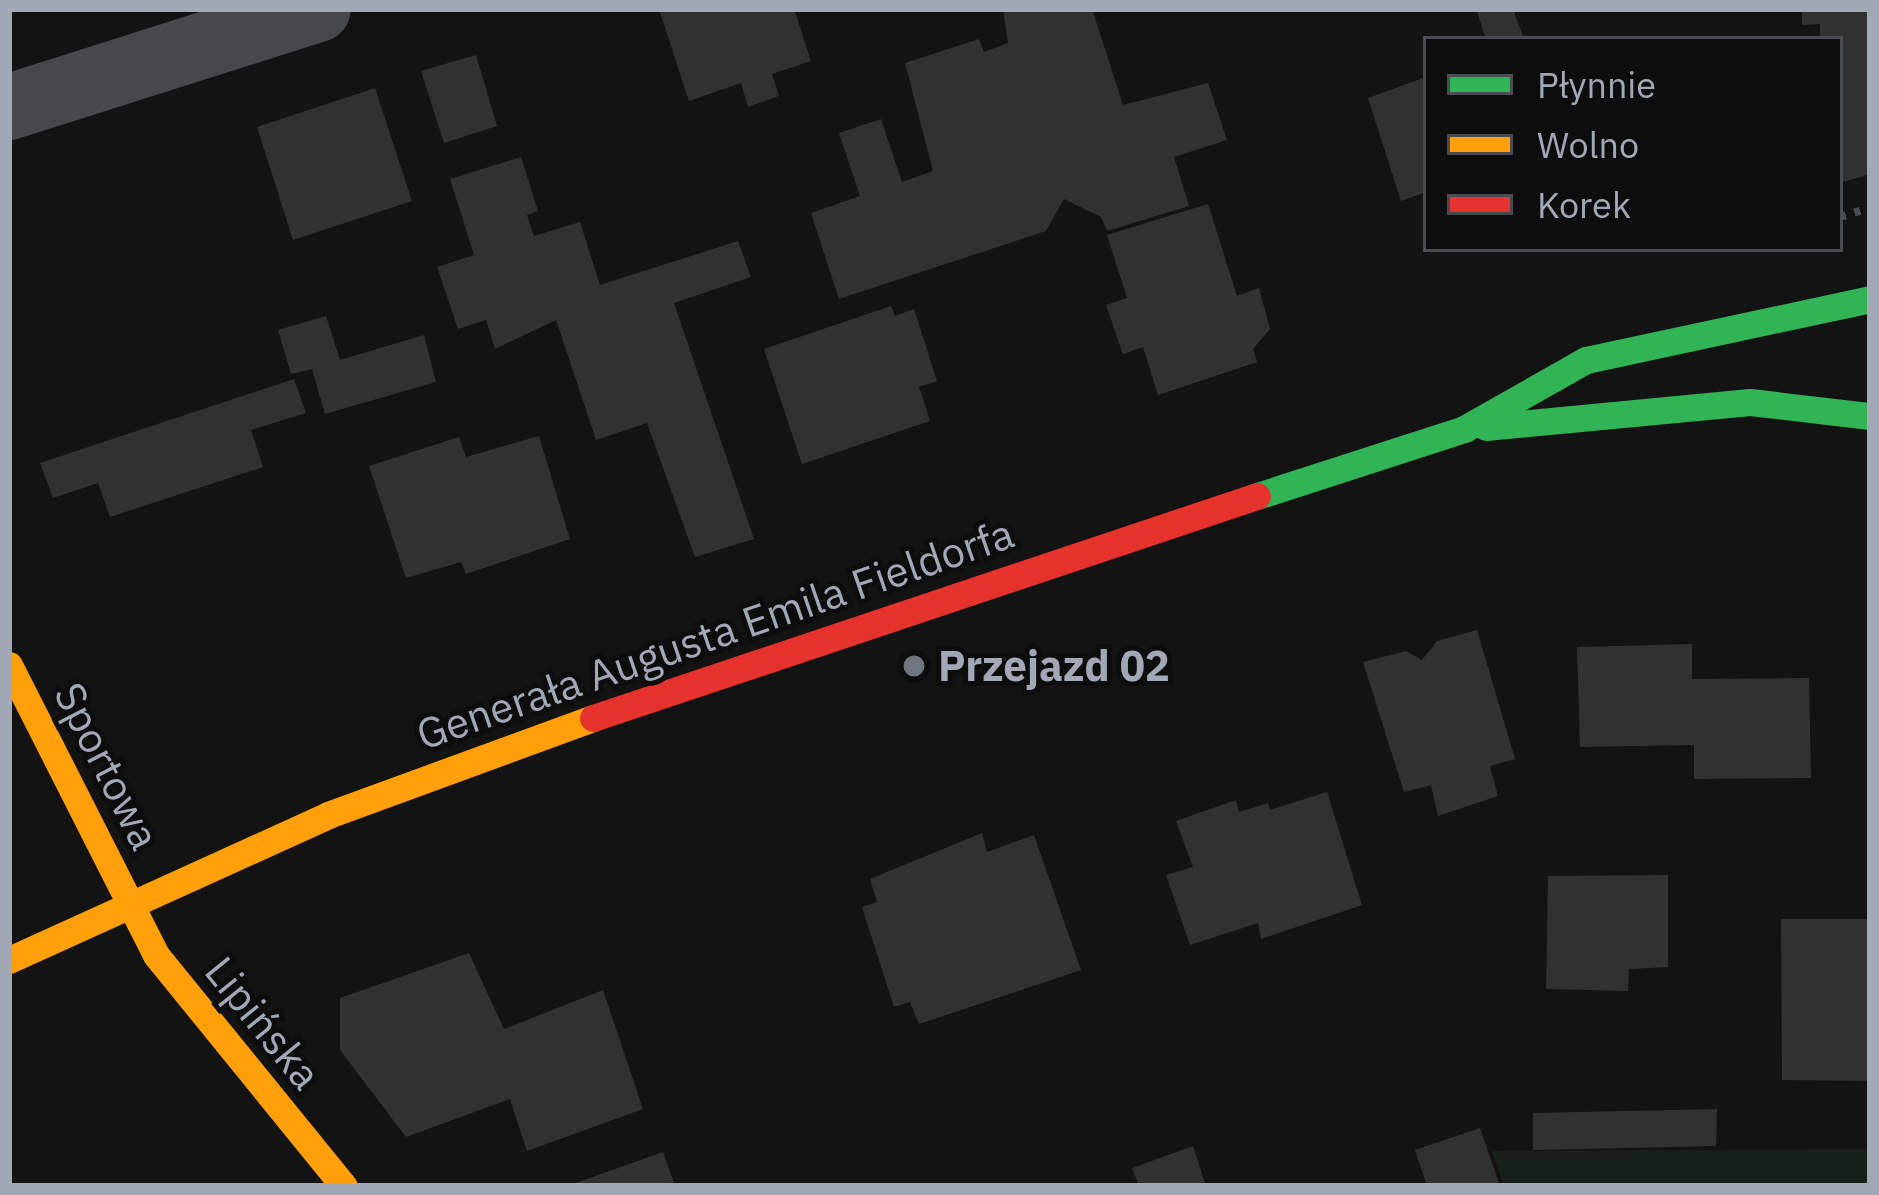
<!DOCTYPE html>
<html>
<head>
<meta charset="utf-8">
<style>
	body { margin:0 }
	#map { position:relative; width:1879px; height:1195px; overflow:hidden; background:#131313; font-family:"IBM Plex Sans",sans-serif }
	div>[style] { position:absolute }
	[style*='--x'] { left:calc(var(--x)*1px); top:calc(var(--y)*1px); width:calc(var(--w)*1px); rotate:calc(var(--a)*1deg) }
	.green>* { inset:0; background:#192019 }
	.building>* { inset:0; background:#313132 }
	.path>* { height:8px; margin-top:-4px; transform-origin:0; background:repeating-linear-gradient(90deg,#484a4d 0 6px,transparent 0 15px) }
	.street>* { height:66px; margin:-33px; padding:0 33px; transform-origin:33px; border-radius:33px; background:#46484c }
	.fast>* { height:27px; margin:-13.5px; padding:0 13.5px; transform-origin:13.5px; border-radius:13.5px; background:#30b455 }
	.slow>* { height:27px; margin:-13.5px; padding:0 13.5px; transform-origin:13.5px; border-radius:13.5px; background:#ff9f0a }
	.jam>* { height:27px; margin:-13.5px; padding:0 13.5px; transform-origin:13.5px; border-radius:13.5px; background:#e5322d }
	.dots>* { width:33px; height:33px; translate:-50% -50%; box-sizing:border-box; border:6px solid #0d0d0e; border-radius:50% }
	span { translate:-50% -50%; white-space:nowrap; text-align:center; line-height:1.15; -webkit-text-stroke:10px #0d0d0e; paint-order:stroke }
	.street-label { font-size:42px; color:#a2a8b5 }
	.poi-label { font-size:42px; color:#a2a8b5; font-weight:700 }
	.left { translate:0 -50%; text-align:left }
	.frame { position:absolute; inset:0; border:12px solid #a2a8b5; pointer-events:none }
	.legend { position:absolute; left:1423px; top:36px; width:420px; height:216px; box-sizing:border-box; background:#0d0d0e; border:3px solid #494b51; margin:0; padding:15px 21px; list-style:none; font-size:36px; color:#a2a8b5 }
	.legend li { display:flex; align-items:center; gap:24px; height:60px }
	.legend b { width:60px; border:3px solid #494b51 }
</style>
</head>
<body>
<div id="map">
	<div class="green">
		<i style="clip-path:polygon(1870px 1149px,1870px 1186px,1504px 1186px,1492px 1151px)"></i>
	</div>
	<div class="building">
		<i style="clip-path:polygon(659px 9px,794px 9px,811px 61px,772px 74px,779px 96px,748px 107px,741px 83px,689px 101px)"></i>
		<i style="clip-path:polygon(1003px 9px,1092px 9px,1123px 105px,1208px 83px,1227px 140px,1174px 157px,1189px 206px,1107px 231px,1101px 217px,1064px 199px,1046px 231px,839px 299px,811px 213px,860px 196px,839px 133px,881px 119px,902px 182px,933px 171px,905px 63px,979px 39px,984px 52px,1008px 43px)"></i>
		<i style="clip-path:polygon(1476px 9px,1513px 9px,1523px 36px,1486px 39px)"></i>
		<i style="clip-path:polygon(1802px 9px,1870px 9px,1870px 174px,1840px 183px,1840px 39px,1820px 39px,1820px 24px,1802px 25px)"></i>
		<i style="clip-path:polygon(476px 55px,497px 126px,444px 143px,421px 71px)"></i>
		<i style="clip-path:polygon(1426px 77px,1426px 192px,1401px 201px,1368px 98px)"></i>
		<i style="clip-path:polygon(375px 88px,412px 201px,293px 240px,257px 127px)"></i>
		<i style="clip-path:polygon(521px 157px,538px 211px,527px 215px,534px 236px,580px 222px,600px 285px,738px 241px,751px 277px,674px 303px,754px 539px,695px 557px,647px 423px,596px 440px,556px 320px,495px 349px,486px 320px,458px 329px,437px 267px,474px 255px,450px 179px)"></i>
		<i style="clip-path:polygon(1208px 204px,1237px 296px,1259px 288px,1270px 329px,1253px 349px,1257px 362px,1158px 395px,1143px 347px,1123px 354px,1106px 305px,1127px 298px,1107px 235px)"></i>
		<i style="clip-path:polygon(891px 306px,895px 316px,914px 309px,937px 381px,919px 387px,930px 421px,802px 464px,764px 349px)"></i>
		<i style="clip-path:polygon(326px 316px,340px 360px,424px 335px,436px 382px,325px 414px,312px 369px,291px 374px,278px 330px)"></i>
		<i style="clip-path:polygon(294px 379px,306px 413px,251px 430px,263px 467px,110px 517px,98px 483px,53px 498px,40px 463px)"></i>
		<i style="clip-path:polygon(539px 436px,570px 539px,466px 574px,461px 562px,406px 578px,369px 466px,459px 437px,466px 457px)"></i>
		<i style="clip-path:polygon(1477px 630px,1515px 759px,1490px 766px,1498px 796px,1438px 816px,1431px 785px,1404px 792px,1363px 662px,1406px 651px,1422px 660px,1437px 641px)"></i>
		<i style="clip-path:polygon(1692px 644px,1692px 679px,1809px 678px,1811px 778px,1694px 779px,1694px 745px,1580px 747px,1577px 647px)"></i>
		<i style="clip-path:polygon(1327px 792px,1362px 905px,1261px 939px,1258px 923px,1190px 945px,1166px 875px,1193px 867px,1176px 821px,1236px 800px,1239px 812px,1268px 803px,1270px 810px)"></i>
		<i style="clip-path:polygon(982px 833px,987px 852px,1034px 835px,1081px 970px,919px 1024px,910px 1002px,894px 1007px,862px 907px,877px 902px,870px 879px)"></i>
		<i style="clip-path:polygon(1668px 875px,1668px 967px,1629px 969px,1628px 991px,1546px 989px,1548px 876px)"></i>
		<i style="clip-path:polygon(1781px 919px,1870px 919px,1870px 1081px,1782px 1080px)"></i>
		<i style="clip-path:polygon(469px 953px,504px 1029px,603px 990px,643px 1109px,527px 1151px,510px 1099px,406px 1137px,340px 1050px,340px 998px)"></i>
		<i style="clip-path:polygon(1717px 1109px,1716px 1146px,1533px 1150px,1533px 1113px)"></i>
		<i style="clip-path:polygon(1480px 1128px,1500px 1186px,1427px 1186px,1415px 1150px)"></i>
		<i style="clip-path:polygon(1193px 1146px,1206px 1186px,1139px 1186px,1132px 1168px)"></i>
		<i style="clip-path:polygon(663px 1152px,675px 1186px,570px 1186px,570px 1185px)"></i>
	</div>
	<div class="path">
		<i style="--x:1840;--y:217;--w:31;--a:-17"></i>
	</div>
	<div class="street">
		<i style="--x:9;--y:107;--w:324;--a:-17.6"></i>
	</div>
	<div class="fast">
		<i style="--x:1486;--y:427;--w:265;--a:-5.4"></i>
		<i style="--x:1750;--y:402;--w:121;--a:6.7"></i>
		<i style="--x:1257;--y:496;--w:218;--a:-17.9"></i>
		<i style="--x:1464;--y:429;--w:140;--a:-29.5"></i>
		<i style="--x:1586;--y:360;--w:290;--a:-12.1"></i>
	</div>
	<div class="slow">
		<i style="--x:9;--y:665;--w:325;--a:63.1"></i>
		<i style="--x:156;--y:955;--w:298;--a:50.9"></i>
		<i style="--x:9;--y:960;--w:350;--a:-24.4"></i>
		<i style="--x:328;--y:815;--w:282;--a:-20.1"></i>
	</div>
	<div class="jam">
		<i style="--x:593;--y:718;--w:700;--a:-18.49"></i>
	</div>
	<div class="dots">
		<i style="left:914px;top:666px;background:#70747c"></i>
	</div>
	<div class="street-label">
		<span style="left:715px;top:634px;rotate:-19deg">Generała Augusta Emila Fieldorfa</span>
		<span style="left:107px;top:766px;rotate:63deg">Sportowa</span>
		<span style="left:263px;top:1023px;rotate:51deg">Lipińska</span>
	</div>
	<div class="poi-label">
		<span class="left" style="left:938px;top:666px">Przejazd 02</span>
	</div>
	<div class="frame"></div>
	<ul class="legend">
	<li><b style="height:15px;background:#30b455"></b>Płynnie</li>
	<li><b style="height:15px;background:#ff9f0a"></b>Wolno</li>
	<li><b style="height:15px;background:#e5322d"></b>Korek</li>
	</ul>
</div>
</body>
</html>
